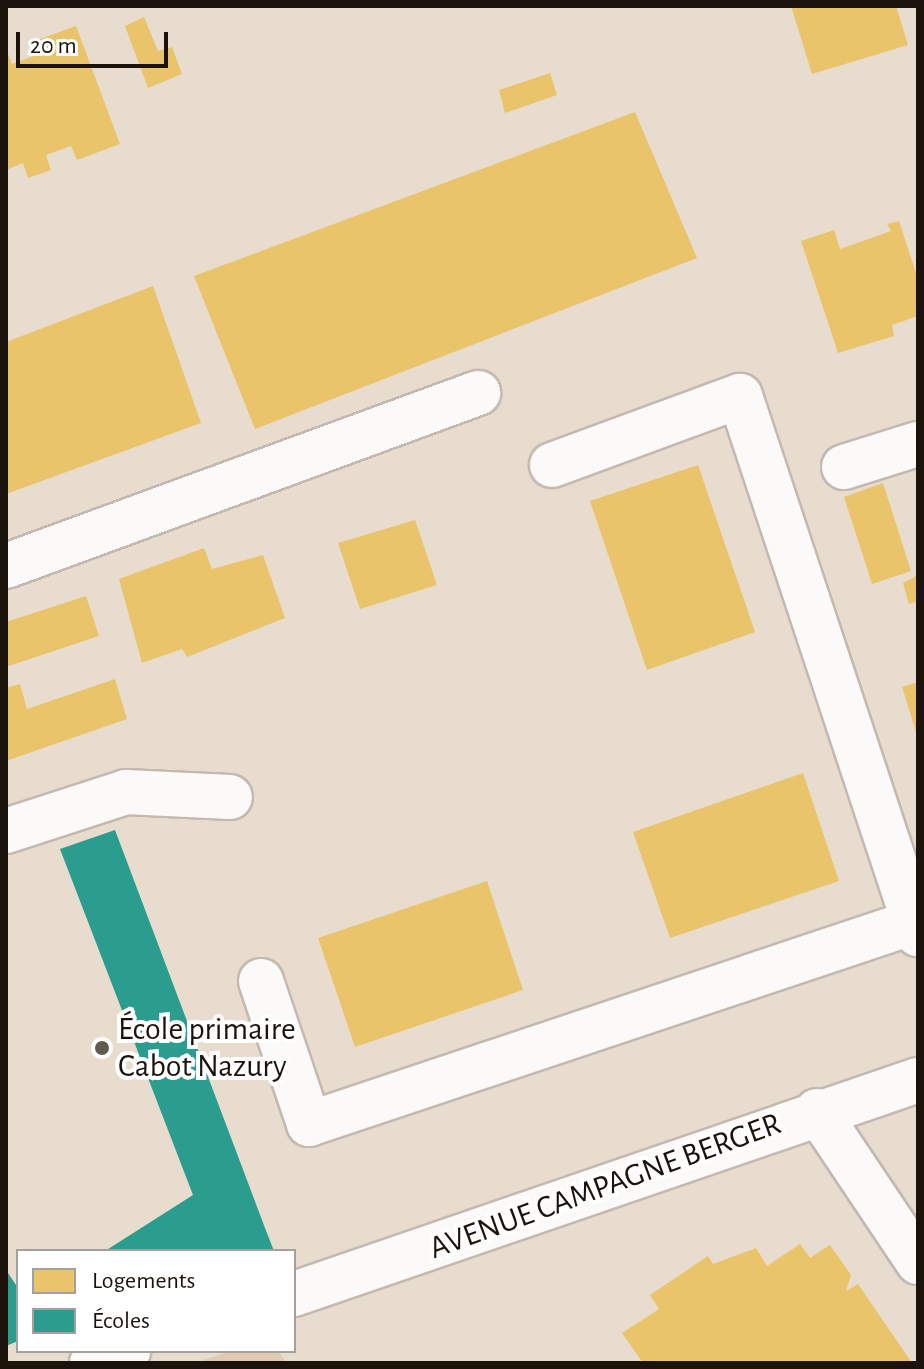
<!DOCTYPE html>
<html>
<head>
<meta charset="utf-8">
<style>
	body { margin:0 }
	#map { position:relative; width:924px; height:1369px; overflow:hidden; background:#e8dcce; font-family:"Alegreya Sans",sans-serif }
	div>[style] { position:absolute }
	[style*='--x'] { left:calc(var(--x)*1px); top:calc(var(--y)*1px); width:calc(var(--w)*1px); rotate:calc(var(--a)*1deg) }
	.green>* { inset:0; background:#e0cab2 }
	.homes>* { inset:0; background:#e9c46a }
	.schools>* { inset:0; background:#2a9d8f }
	.roads { filter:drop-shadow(2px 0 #c3b9b0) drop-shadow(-2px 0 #c3b9b0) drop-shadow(0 2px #c3b9b0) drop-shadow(0 -2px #c3b9b0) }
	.minor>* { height:44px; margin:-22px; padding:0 22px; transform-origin:22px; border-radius:22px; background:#fcfaf8 }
	.dots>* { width:22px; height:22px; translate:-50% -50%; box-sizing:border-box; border:4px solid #fff; border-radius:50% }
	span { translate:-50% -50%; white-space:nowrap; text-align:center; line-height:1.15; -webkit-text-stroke:8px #fff; paint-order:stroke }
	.poi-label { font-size:32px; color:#1b130b }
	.left { translate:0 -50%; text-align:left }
	.street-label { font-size:32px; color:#1b130b }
	.frame { position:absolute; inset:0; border:8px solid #1b130b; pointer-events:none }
	.legend { position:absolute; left:16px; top:1249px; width:280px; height:104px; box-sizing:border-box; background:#fff; border:2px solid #a4a19d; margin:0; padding:10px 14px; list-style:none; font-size:24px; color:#1b130b }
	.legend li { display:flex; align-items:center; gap:16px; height:40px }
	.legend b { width:40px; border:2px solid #a4a19d }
	.scale { position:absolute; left:16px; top:32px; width:152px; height:36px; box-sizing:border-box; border:4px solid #1b130b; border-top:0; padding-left:10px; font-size:24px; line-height:28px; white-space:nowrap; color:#1b130b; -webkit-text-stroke:6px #fff; paint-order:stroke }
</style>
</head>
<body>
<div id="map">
	<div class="green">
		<i style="clip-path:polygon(231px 1351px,279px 1351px,286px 1363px,194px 1363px)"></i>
	</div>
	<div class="homes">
		<i style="clip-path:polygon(791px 6px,896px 6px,908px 45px,812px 74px)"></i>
		<i style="clip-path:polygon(144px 17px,158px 51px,172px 47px,182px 74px,148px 88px,125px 26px)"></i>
		<i style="clip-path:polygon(76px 26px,120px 144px,77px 160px,71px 146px,46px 155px,51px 170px,28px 178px,23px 163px,6px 170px,6px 49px,12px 64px,37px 55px,32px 42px)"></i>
		<i style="clip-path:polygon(550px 73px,557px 95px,505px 113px,499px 90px)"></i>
		<i style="clip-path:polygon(635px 112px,697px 258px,255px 429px,194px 276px)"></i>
		<i style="clip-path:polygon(899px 221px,918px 279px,918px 316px,892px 325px,894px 336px,838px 353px,801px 241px,834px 230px,840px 249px,891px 231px,887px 224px)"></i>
		<i style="clip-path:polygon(153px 286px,201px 423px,6px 494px,6px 342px)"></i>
		<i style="clip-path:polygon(698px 465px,755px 632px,647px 670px,590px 501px)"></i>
		<i style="clip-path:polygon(883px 483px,911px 571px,872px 584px,844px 497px)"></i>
		<i style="clip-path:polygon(415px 520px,437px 585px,360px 609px,338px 543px)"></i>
		<i style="clip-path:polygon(204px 548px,212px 569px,263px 555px,285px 618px,187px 657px,182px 649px,142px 663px,119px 579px)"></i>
		<i style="clip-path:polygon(918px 575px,918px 601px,909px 604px,903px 583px)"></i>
		<i style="clip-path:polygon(86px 596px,99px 636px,6px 667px,6px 622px)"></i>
		<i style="clip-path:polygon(115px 679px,127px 719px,6px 761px,6px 688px,20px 684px,27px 709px)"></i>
		<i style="clip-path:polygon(918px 682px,918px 735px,917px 735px,902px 687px)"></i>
		<i style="clip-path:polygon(803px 773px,839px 881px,670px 938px,633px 832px)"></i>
		<i style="clip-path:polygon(487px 881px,523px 990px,355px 1047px,318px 938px)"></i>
		<i style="clip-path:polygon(800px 1244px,810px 1258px,830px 1245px,851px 1275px,846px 1291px,858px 1284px,912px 1363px,643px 1363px,622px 1333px,659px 1309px,650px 1295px,708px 1256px,713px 1264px,756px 1248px,767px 1266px)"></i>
	</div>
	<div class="schools">
		<i style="clip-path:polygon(115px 830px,265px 1228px,274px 1251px,105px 1251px,193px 1195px,60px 849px)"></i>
		<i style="clip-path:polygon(6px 1270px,18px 1288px,18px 1341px,6px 1346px)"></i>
	</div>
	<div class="roads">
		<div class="minor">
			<i style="--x:552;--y:465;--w:200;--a:-20.2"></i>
			<i style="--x:740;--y:396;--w:567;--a:71.69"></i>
			<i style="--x:844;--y:467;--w:77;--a:-17.3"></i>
			<i style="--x:6;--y:566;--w:503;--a:-20.13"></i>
			<i style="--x:6;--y:831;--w:126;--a:-18"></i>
			<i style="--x:126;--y:792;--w:104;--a:2.8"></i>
			<i style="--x:261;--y:981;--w:151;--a:71.4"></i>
			<i style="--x:309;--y:1124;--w:638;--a:-18.46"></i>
			<i style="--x:817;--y:1111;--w:182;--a:56.2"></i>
			<i style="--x:294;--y:1294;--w:660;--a:-18.93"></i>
			<i style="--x:92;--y:1363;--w:38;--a:-18"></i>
		</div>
	</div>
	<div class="dots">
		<i style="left:102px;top:1048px;background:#63594f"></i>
	</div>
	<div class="poi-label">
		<span class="left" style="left:118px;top:1048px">École primaire<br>Cabot Nazury</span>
	</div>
	<div class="street-label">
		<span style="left:605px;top:1186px;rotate:-20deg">AVENUE CAMPAGNE BERGER</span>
	</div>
	<div class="frame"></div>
	<ul class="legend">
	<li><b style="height:22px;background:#e9c46a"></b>Logements</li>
	<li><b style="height:22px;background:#2a9d8f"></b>Écoles</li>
	</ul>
	<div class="scale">20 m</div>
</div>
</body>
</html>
